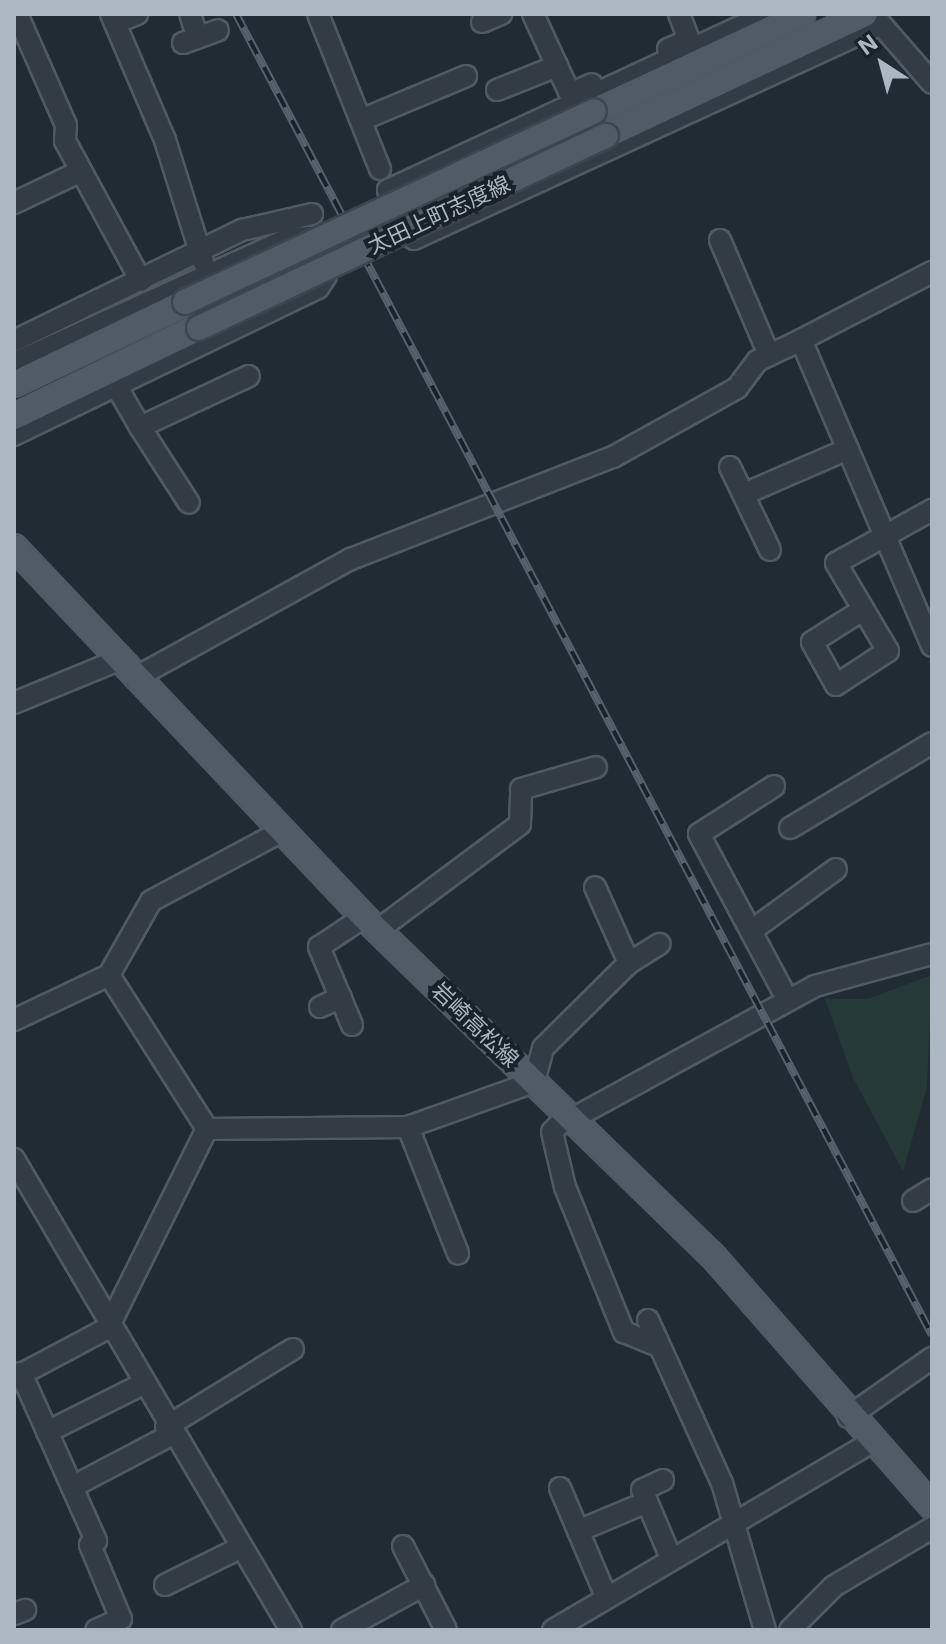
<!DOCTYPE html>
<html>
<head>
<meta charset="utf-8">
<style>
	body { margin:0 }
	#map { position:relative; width:946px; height:1644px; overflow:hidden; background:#202b34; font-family:Inter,"Noto Sans JP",sans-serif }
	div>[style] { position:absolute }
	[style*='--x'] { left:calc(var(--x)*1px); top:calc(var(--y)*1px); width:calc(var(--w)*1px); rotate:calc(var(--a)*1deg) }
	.green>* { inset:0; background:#253937 }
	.roads { filter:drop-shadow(2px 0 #515a63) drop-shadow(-2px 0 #515a63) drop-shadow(0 2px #515a63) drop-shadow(0 -2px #515a63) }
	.minor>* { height:20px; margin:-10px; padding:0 10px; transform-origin:10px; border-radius:10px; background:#333c45 }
	.major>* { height:24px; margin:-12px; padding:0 12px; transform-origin:12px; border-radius:12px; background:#515b65 }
	.rail>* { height:8px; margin-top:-4px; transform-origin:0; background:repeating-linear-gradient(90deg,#192129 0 15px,#56616c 0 30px); box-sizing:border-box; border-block:2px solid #56616c }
	.bridges { filter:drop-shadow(2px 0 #3d454e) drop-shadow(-2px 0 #3d454e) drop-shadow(0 2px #3d454e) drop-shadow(0 -2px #3d454e) }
	.major-bridge>* { height:24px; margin:-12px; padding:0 12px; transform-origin:12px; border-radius:12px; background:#515b65 }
	span { translate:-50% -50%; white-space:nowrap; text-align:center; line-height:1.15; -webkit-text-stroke:8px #192129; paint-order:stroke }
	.street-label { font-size:22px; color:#adb7c2 }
	.frame { position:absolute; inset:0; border:16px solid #adb7c2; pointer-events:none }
	.north { position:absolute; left:842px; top:24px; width:80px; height:80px; -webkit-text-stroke:6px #192129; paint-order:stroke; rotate:324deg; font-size:22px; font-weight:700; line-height:32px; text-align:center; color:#adb7c2 }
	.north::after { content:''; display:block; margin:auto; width:28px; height:36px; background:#adb7c2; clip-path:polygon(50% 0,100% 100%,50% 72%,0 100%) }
</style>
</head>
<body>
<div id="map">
	<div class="green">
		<i style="clip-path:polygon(932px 975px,927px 1087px,903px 1171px,853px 1078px,825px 999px,867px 999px)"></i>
	</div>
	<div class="roads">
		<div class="minor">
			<i style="--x:17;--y:14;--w:121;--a:66.2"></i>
			<i style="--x:66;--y:125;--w:16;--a:94"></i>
			<i style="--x:65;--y:141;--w:159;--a:61.5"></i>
			<i style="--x:111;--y:14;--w:137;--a:66.8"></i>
			<i style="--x:165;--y:140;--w:127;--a:72.6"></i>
			<i style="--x:190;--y:14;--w:25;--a:72"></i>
			<i style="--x:318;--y:14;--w:167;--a:68.2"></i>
			<i style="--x:533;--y:14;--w:88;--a:65.2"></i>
			<i style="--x:570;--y:94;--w:24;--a:-24"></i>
			<i style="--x:767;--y:14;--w:418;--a:155.1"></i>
			<i style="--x:388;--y:190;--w:55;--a:62"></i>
			<i style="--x:414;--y:239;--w:512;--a:-24.71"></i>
			<i style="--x:872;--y:14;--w:91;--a:49"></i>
			<i style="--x:482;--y:22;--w:21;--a:-23"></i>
			<i style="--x:115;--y:23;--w:24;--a:-22"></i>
			<i style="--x:183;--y:43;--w:37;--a:-20"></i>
			<i style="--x:668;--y:49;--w:23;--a:-23"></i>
			<i style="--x:689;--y:40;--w:28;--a:-111"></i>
			<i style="--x:497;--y:90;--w:65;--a:-21.8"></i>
			<i style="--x:361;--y:120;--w:114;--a:-22.7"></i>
			<i style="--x:14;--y:203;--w:74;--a:-25.5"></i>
			<i style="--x:720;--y:240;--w:125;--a:66.9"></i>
			<i style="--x:932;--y:272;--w:148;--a:152.6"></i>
			<i style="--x:801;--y:340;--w:333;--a:66.8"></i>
			<i style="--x:14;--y:341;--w:254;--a:-26"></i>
			<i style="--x:242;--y:230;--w:72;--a:-12.9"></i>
			<i style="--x:14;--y:363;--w:302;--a:-24.4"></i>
			<i style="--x:289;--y:238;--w:21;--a:-3"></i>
			<i style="--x:310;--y:237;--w:42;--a:67.7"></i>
			<i style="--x:326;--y:276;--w:14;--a:124"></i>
			<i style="--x:318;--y:288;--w:338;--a:154.2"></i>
			<i style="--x:118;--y:389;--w:44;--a:59.9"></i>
			<i style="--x:140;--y:427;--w:120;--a:-25.1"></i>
			<i style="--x:140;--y:427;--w:90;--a:57.2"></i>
			<i style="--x:730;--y:467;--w:92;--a:64.3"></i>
			<i style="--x:744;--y:494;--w:113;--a:-23.4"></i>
			<i style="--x:861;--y:611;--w:58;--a:147.7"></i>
			<i style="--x:812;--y:642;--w:49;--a:60.8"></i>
			<i style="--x:836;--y:685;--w:62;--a:-33.2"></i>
			<i style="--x:888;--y:651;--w:102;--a:-120.6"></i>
			<i style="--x:836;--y:563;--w:110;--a:-28.9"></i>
			<i style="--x:135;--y:678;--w:247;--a:-28.9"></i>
			<i style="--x:351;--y:559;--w:281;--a:-21.3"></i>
			<i style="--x:613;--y:457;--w:142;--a:-29.1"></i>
			<i style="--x:737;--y:388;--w:34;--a:-53"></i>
			<i style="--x:757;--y:361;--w:49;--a:-25.5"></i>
			<i style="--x:14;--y:703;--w:113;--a:-22.3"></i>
			<i style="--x:774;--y:786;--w:89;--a:147.4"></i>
			<i style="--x:699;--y:834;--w:187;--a:61.9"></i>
			<i style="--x:790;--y:828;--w:165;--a:-30.9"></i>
			<i style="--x:378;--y:930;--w:177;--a:-36.7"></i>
			<i style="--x:520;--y:824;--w:35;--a:-88"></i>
			<i style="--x:521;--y:789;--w:78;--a:-16.3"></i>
			<i style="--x:751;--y:931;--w:105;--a:-36.1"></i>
			<i style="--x:629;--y:963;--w:36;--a:-32"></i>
			<i style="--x:109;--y:975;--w:183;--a:57.5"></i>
			<i style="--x:207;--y:1129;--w:201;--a:-0.6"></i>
			<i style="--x:408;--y:1127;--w:134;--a:-19.7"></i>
			<i style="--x:534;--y:1082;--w:35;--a:-75"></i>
			<i style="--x:543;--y:1048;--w:121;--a:-44.7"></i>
			<i style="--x:629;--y:963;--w:83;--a:-114.1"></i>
			<i style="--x:320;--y:1007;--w:23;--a:-25"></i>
			<i style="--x:14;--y:1020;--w:105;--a:-25.3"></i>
			<i style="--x:109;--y:975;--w:85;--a:-60.4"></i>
			<i style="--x:151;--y:901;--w:149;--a:-28.1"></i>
			<i style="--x:352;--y:1025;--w:85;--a:-112.9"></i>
			<i style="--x:319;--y:947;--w:54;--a:-33.7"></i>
			<i style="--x:568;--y:1115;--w:23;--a:133"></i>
			<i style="--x:552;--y:1132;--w:57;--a:76.7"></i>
			<i style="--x:565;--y:1187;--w:157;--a:67.9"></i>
			<i style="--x:624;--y:1332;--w:35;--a:22"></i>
			<i style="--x:572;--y:1119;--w:277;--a:-28.7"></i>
			<i style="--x:815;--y:986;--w:121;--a:-15.3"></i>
			<i style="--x:408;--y:1127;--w:136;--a:68.4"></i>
			<i style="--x:14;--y:1159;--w:546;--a:59.54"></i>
			<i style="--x:913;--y:1201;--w:22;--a:-32"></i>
			<i style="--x:648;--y:1320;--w:179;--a:65.6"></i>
			<i style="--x:722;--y:1483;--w:153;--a:73.7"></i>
			<i style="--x:21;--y:1373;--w:184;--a:65.9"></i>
			<i style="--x:96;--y:1541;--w:7;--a:146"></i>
			<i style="--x:90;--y:1545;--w:80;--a:67.3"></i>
			<i style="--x:121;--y:1619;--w:27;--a:156"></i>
			<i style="--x:14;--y:1378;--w:106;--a:-28"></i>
			<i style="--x:108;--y:1328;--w:222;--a:-63.6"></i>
			<i style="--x:848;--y:1417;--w:103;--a:-35.1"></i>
			<i style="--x:166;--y:1427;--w:149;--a:-31.6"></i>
			<i style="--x:47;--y:1432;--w:105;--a:-26.6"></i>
			<i style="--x:663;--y:1480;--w:23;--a:155"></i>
			<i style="--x:642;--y:1490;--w:74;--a:66.9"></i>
			<i style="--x:72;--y:1487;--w:112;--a:-27.7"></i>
			<i style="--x:560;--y:1488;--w:115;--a:67"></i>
			<i style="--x:578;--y:1531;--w:75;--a:-22.8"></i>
			<i style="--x:403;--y:1546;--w:94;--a:62.9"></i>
			<i style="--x:165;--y:1585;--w:84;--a:-26.3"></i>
			<i style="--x:14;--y:1614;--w:12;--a:-20"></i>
			<i style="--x:342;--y:1630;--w:94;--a:-28.8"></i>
			<i style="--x:553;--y:1630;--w:369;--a:-30.5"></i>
			<i style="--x:790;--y:1630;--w:62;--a:-45"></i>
			<i style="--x:834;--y:1586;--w:114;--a:-30.6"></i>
		</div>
		<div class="major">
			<i style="--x:594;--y:111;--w:230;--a:-25"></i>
			<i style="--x:606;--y:136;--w:286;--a:-25.2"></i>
			<i style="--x:14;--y:384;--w:190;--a:-25.6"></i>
			<i style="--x:14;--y:417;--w:205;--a:-25.7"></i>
			<i style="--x:14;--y:547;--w:509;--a:46.59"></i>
			<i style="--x:364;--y:917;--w:485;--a:44.2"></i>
			<i style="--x:712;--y:1255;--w:334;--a:48.8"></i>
		</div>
	</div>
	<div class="rail">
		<i style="--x:236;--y:14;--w:1493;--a:62.22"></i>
	</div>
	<div class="bridges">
		<div class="major-bridge">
			<i style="--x:185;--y:302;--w:451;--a:-25"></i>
			<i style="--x:199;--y:328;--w:450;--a:-25.3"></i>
		</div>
	</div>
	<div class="street-label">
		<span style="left:439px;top:215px;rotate:-25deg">太田上町志度線</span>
		<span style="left:475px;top:1025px;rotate:44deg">岩崎高松線</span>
	</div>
	<div class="frame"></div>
	<div class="north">N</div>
</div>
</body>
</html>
